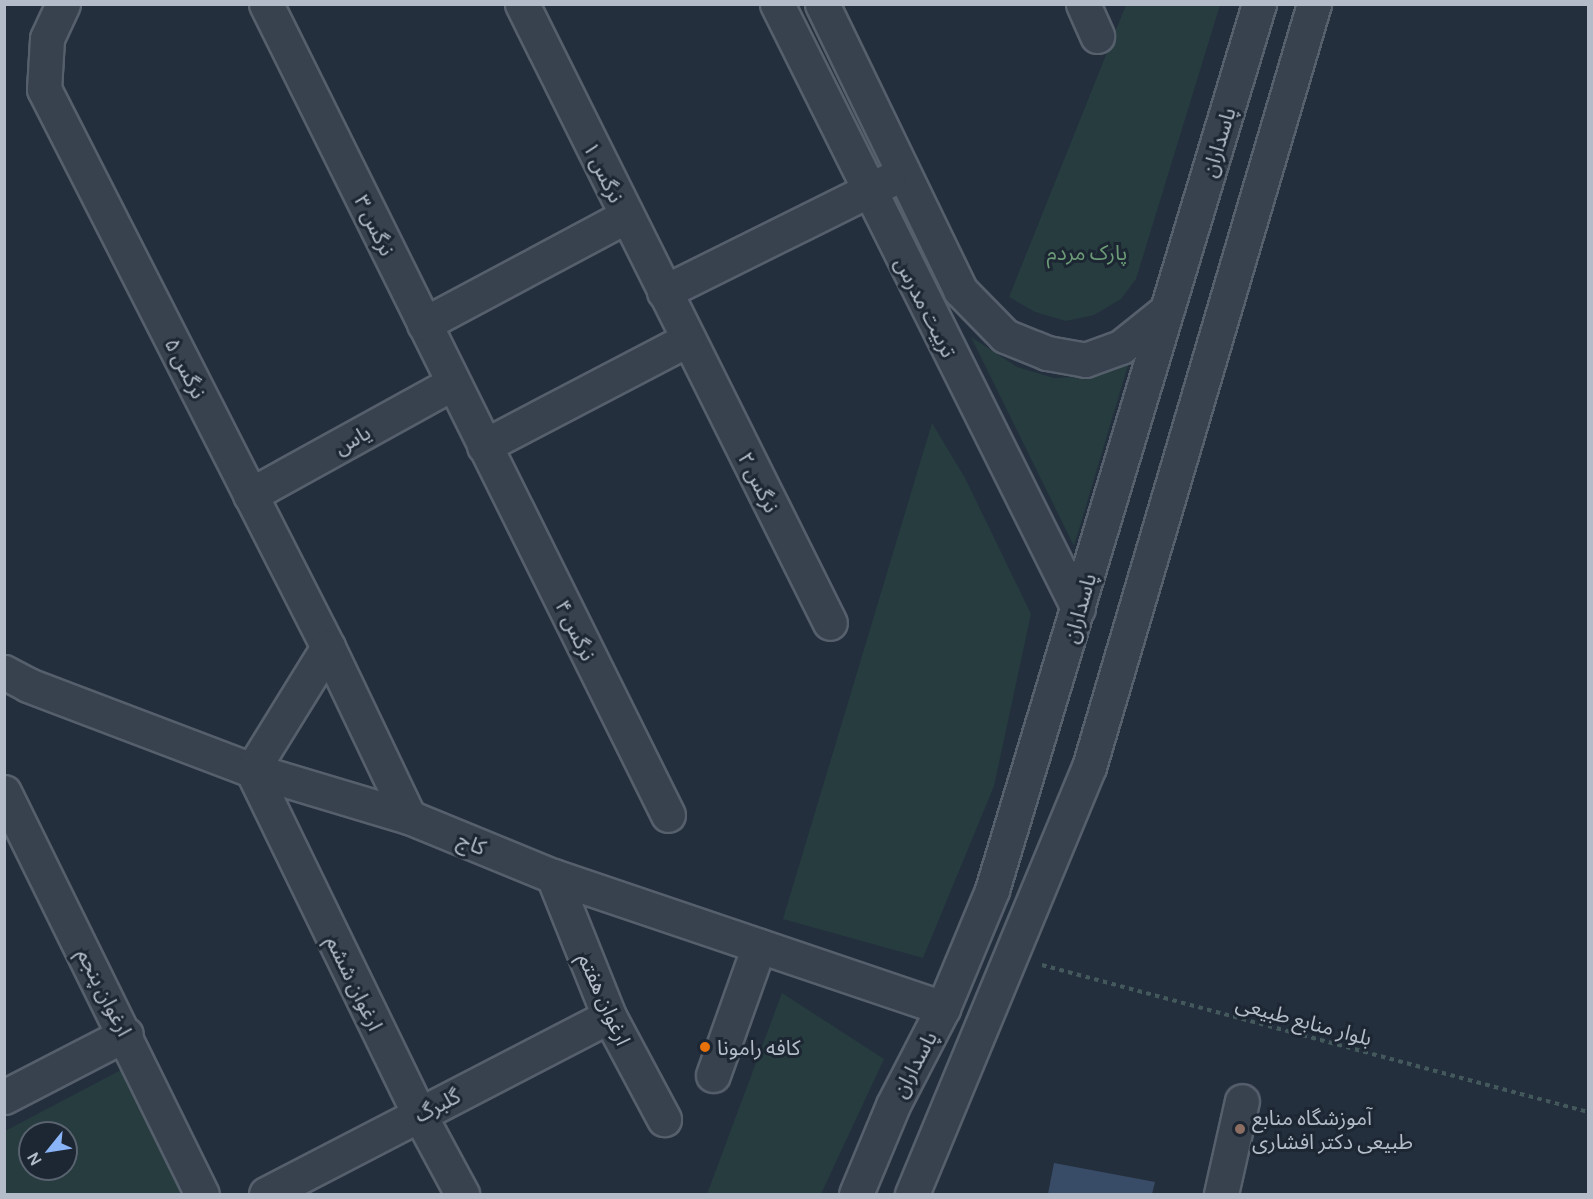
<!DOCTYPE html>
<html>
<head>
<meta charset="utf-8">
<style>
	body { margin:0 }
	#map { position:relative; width:1593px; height:1199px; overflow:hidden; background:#242f3e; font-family:Manrope,"Noto Sans Arabic",sans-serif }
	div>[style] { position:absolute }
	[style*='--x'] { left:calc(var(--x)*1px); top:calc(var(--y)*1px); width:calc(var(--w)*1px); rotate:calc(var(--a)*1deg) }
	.green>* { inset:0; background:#263c3f }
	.water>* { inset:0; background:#394c67 }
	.path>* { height:4px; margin-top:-2px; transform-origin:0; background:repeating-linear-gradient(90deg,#44595c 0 4.5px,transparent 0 9px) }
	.roads { filter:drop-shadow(2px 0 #565f6c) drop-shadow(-2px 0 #565f6c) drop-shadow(0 2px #565f6c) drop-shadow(0 -2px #565f6c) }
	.minor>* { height:33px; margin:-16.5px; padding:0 16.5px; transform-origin:16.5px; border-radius:16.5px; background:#38414e }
	.dots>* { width:16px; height:16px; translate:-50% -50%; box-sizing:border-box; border:3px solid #1d2633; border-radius:50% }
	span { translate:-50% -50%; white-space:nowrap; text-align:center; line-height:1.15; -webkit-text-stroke:6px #1d2633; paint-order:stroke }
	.street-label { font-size:21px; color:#b4bcc9 }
	.park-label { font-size:21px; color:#6b9a76 }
	.poi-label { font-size:21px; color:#b4bcc9 }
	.left { translate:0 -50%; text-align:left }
	.frame { position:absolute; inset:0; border:6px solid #b4bcc9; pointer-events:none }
	.north { position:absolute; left:18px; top:1121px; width:60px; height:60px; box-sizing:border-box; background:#1d2633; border:2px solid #59626f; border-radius:50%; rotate:240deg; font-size:16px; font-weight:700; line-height:24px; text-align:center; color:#b4bcc9 }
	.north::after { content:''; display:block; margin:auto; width:21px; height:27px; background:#8ab4f8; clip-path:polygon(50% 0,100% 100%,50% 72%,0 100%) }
</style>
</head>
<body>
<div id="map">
	<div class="green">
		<i style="clip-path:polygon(1126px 5px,1220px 5px,1136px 279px,1121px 299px,1094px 315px,1066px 321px,1035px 312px,1009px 297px)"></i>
		<i style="clip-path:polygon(971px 337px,1017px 367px,1054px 378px,1096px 376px,1128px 365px,1074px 546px)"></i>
		<i style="clip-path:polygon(932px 423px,965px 478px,1031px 614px,994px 786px,923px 958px,783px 919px)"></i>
		<i style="clip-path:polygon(782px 993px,884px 1059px,821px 1194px,707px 1194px)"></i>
		<i style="clip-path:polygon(evenodd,121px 1070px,186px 1194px,5px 1194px,5px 1131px,121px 1070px,30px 1133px,66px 1133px,66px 1169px,30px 1169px,30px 1133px)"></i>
	</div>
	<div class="water">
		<i style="clip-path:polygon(1054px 1163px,1155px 1182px,1152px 1194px,1048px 1194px)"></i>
	</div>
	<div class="path">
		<i style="--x:1042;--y:965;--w:565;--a:15.07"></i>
	</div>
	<div class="roads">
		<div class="minor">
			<i style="--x:63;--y:4;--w:38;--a:115"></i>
			<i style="--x:47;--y:39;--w:50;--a:93.4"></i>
			<i style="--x:44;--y:89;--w:626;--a:63.03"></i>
			<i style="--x:266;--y:4;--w:905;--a:63.63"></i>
			<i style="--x:522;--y:4;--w:691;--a:63.55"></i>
			<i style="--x:777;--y:4;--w:675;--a:63.51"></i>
			<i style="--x:822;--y:4;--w:318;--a:64.2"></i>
			<i style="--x:960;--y:290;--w:64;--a:45.6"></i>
			<i style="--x:1005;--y:336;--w:45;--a:22"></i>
			<i style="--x:1047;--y:353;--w:39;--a:10"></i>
			<i style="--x:1085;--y:360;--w:38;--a:-20"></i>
			<i style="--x:1121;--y:347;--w:58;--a:-38.7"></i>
			<i style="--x:1083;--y:4;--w:35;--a:66"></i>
			<i style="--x:664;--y:292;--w:250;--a:-26.4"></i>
			<i style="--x:424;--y:324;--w:229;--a:-28.1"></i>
			<i style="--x:484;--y:446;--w:229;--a:-27.6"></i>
			<i style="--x:250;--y:495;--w:232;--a:-28.9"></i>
			<i style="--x:4;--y:672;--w:27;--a:28"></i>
			<i style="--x:28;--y:685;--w:240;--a:20.8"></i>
			<i style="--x:252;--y:770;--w:164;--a:16.7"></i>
			<i style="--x:409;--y:817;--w:156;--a:22.3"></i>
			<i style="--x:553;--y:876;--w:412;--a:18.7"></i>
			<i style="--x:4;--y:792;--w:448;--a:63.8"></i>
			<i style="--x:409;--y:817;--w:188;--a:-115.5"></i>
			<i style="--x:328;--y:647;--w:145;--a:121.7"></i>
			<i style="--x:252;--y:770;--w:382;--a:64.1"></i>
			<i style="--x:419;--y:1114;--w:91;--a:61.7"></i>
			<i style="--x:553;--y:876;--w:151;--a:68.2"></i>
			<i style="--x:609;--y:1016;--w:117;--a:61.9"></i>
			<i style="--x:713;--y:1075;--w:137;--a:-70.4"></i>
			<i style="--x:4;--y:1097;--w:137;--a:-27.3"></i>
			<i style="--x:266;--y:1194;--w:386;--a:-27.4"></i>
			<i style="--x:856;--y:1194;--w:96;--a:-67.4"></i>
			<i style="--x:893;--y:1105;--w:109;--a:-62.7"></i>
			<i style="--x:943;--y:1008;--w:128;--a:-67.4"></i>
			<i style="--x:992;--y:890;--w:925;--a:-73.23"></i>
			<i style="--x:912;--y:1194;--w:462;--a:-67.5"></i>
			<i style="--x:1089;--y:767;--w:795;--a:-73.57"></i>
			<i style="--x:1221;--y:1194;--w:95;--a:-77.3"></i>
		</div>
	</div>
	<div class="dots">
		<i style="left:705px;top:1047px;background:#e8710a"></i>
		<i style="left:1240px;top:1129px;background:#8d6e63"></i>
	</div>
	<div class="street-label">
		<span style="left:1218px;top:142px;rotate:-73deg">پاسداران</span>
		<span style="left:604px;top:172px;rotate:64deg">نرگس ۱</span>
		<span style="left:375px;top:225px;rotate:64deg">نرگس ۳</span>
		<span style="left:926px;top:307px;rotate:63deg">تربیت مدرس</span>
		<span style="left:186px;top:368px;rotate:63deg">۵ نرگس</span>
		<span style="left:352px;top:439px;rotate:-29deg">یاس</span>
		<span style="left:759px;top:482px;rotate:63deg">نرگس ۲</span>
		<span style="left:1079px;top:608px;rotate:-74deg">پاسداران</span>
		<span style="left:576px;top:630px;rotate:64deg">نرگس ۴</span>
		<span style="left:472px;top:843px;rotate:22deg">کاج</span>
		<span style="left:355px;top:983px;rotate:64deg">ارغوان ششم</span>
		<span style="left:105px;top:992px;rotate:63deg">ارغوان پنجم</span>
		<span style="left:605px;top:999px;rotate:66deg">ارغوان هفتم</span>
		<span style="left:1304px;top:1020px;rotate:15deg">بلوار منابع طبیعی</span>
		<span style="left:914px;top:1064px;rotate:-62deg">پاسداران</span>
		<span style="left:437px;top:1105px;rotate:-28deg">گلبرگ</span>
	</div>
	<div class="park-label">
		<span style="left:1087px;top:252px">پارک مردم</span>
	</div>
	<div class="poi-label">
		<span class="left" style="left:717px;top:1047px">کافه رامونا</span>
		<span class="left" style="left:1252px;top:1129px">آموزشگاه منابع<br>طبیعی دکتر افشاری</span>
	</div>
	<div class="frame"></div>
	<div class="north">N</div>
</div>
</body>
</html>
